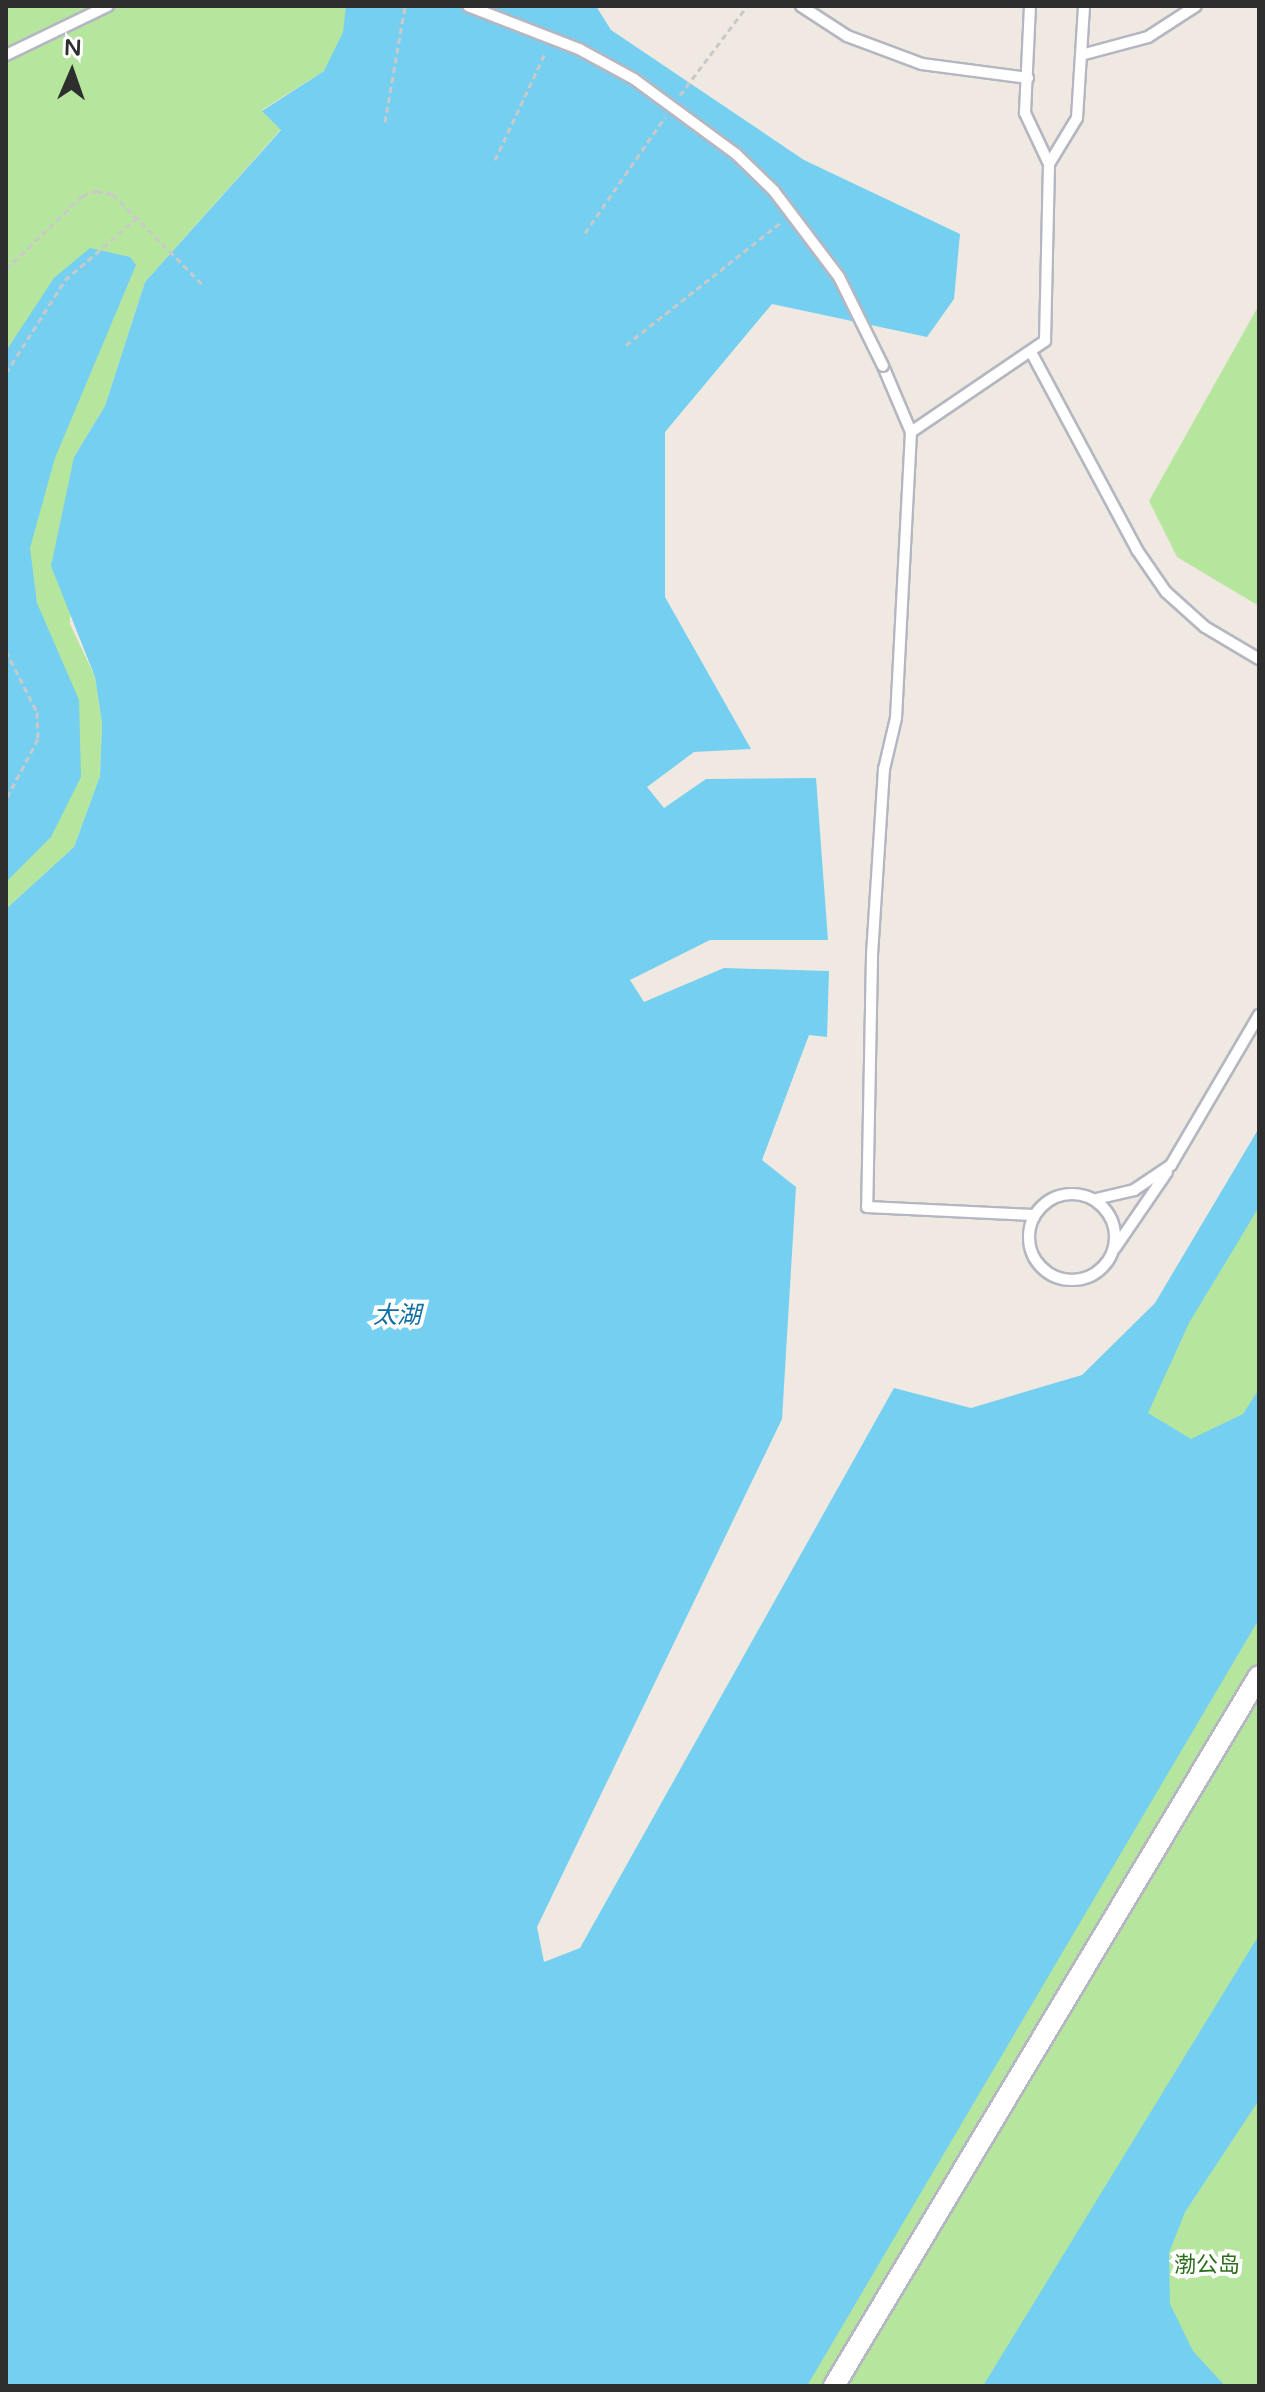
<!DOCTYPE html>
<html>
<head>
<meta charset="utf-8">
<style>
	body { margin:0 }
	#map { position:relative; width:1265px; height:2392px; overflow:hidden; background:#efe9e1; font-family:"Varela Round","Noto Sans SC",sans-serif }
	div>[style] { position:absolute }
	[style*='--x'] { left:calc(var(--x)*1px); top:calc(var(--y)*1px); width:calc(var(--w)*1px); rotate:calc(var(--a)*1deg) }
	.green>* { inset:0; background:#b6e59e }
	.water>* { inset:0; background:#75cff0 }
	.path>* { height:3px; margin-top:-1.5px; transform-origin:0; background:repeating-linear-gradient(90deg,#c9c9c9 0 6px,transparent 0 10px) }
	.roads { filter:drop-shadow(2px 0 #b4b7c1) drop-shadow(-2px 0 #b4b7c1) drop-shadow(0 2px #b4b7c1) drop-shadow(0 -2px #b4b7c1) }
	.lane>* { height:10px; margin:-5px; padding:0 5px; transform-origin:5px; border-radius:5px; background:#fff }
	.lane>.ring { margin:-5px; padding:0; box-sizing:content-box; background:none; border:10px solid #fff; border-radius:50% }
	.street>* { height:20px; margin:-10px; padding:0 10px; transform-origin:10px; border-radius:10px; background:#fff }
	.bridges { filter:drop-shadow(2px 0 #b4b7c1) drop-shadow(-2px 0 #b4b7c1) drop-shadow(0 2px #b4b7c1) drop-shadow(0 -2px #b4b7c1) }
	.lane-bridge>* { height:10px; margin:-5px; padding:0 5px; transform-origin:5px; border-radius:5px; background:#fff }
	span { translate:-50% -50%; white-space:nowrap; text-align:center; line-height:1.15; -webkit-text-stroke:8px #fff; paint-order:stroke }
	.park-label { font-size:22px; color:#2c6e1b }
	.water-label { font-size:24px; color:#0d6fa3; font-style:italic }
	.frame { position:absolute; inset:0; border:8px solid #2e2e2e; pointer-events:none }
	.north { position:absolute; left:32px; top:32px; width:80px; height:80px; -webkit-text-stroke:6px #fff; paint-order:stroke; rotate:2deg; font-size:22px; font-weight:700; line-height:32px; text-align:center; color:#2e2e2e }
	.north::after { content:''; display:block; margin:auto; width:28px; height:36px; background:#2e2e2e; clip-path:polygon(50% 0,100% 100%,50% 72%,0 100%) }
</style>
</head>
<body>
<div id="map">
	<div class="green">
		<i style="clip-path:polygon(6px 6px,346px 6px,344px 32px,324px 71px,262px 110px,281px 129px,145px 282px,105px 406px,74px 457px,70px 624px,95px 677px,102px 723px,100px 776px,74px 847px,6px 909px)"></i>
		<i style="clip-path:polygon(1259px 305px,1259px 606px,1177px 557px,1149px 501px)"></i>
		<i style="clip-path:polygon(1259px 1184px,1259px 1493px,1135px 1417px)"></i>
		<i style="clip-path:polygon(1259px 1590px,1259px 1957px,1009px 2386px,770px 2386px)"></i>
		<i style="clip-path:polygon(1259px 2075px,1259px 2386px,1206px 2386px,1169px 2350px,1152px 2262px)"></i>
	</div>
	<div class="water">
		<i style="clip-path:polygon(346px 6px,596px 6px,611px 30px,804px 160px,960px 234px,954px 299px,927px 337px,772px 304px,665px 432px,665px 597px,751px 749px,694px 752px,647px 787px,664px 808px,706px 779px,816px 778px,828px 940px,710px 940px,630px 980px,644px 1002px,724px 968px,829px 971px,827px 1037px,809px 1035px,762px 1160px,796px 1187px,782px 1419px,537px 1927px,544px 1962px,580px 1948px,894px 1388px,971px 1408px,1082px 1375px,1155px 1303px,1259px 1128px,1259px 1207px,1189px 1323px,1148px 1413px,1191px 1439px,1243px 1414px,1259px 1389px,1259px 1619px,807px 2386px,6px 2386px,6px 909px,74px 847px,100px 776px,102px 723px,95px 677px,51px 566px,74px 457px,105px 406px,145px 282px,281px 130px,262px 111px,324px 71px,343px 32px)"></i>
		<i style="clip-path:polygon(90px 248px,130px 257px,136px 265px,55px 458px,30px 548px,37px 603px,79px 700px,81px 777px,51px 837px,6px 882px,6px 351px,54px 278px)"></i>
		<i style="clip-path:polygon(1259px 1935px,1259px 2100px,1185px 2212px,1169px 2253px,1170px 2304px,1193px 2351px,1225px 2386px,983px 2386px)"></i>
	</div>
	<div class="path">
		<i style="--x:680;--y:95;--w:111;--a:-53"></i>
		<i style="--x:385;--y:122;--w:118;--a:-80.2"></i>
		<i style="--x:495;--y:160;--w:120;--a:-64.9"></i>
		<i style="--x:585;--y:233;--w:141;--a:-55.4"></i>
		<i style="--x:6;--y:269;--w:105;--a:-43.8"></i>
		<i style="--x:82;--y:196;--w:15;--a:-20"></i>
		<i style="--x:96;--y:191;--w:17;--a:10"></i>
		<i style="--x:113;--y:194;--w:128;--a:45.3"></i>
		<i style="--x:626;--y:345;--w:196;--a:-38.4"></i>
		<i style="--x:6;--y:373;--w:110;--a:-57.6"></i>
		<i style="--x:65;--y:280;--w:94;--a:-40.7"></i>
		<i style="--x:6;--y:651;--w:68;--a:63.1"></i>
		<i style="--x:37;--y:712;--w:27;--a:88"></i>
		<i style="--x:38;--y:739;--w:68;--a:118.1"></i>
	</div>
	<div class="roads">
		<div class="lane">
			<i style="--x:801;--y:6;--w:55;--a:33.1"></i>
			<i style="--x:847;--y:36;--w:80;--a:20.5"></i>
			<i style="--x:922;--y:64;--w:107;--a:7.5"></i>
			<i style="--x:1030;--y:6;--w:107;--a:92.7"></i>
			<i style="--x:1025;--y:113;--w:56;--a:64.8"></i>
			<i style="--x:6;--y:55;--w:113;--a:-25.7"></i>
			<i style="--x:1081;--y:55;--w:69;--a:-15"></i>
			<i style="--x:1148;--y:37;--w:57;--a:-32.9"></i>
			<i style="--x:1031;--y:352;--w:225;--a:61.8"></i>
			<i style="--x:1137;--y:550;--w:51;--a:55.4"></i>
			<i style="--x:1166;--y:592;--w:52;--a:41.9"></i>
			<i style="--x:1205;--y:627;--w:63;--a:30.7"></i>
			<i style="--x:883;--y:366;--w:72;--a:67"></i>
			<i style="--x:911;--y:432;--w:286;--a:93"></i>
			<i style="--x:896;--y:718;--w:52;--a:103.2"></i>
			<i style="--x:884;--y:769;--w:187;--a:93.7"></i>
			<i style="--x:872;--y:956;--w:251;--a:91.1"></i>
			<i style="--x:867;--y:1207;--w:166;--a:2.8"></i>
			<i style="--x:911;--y:432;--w:162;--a:-34.2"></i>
			<i style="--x:1045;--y:341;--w:177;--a:-88.7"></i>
			<i style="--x:1049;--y:164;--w:54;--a:-58.7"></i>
			<i style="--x:1077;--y:118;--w:112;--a:-86.4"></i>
			<i class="ring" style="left:1029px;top:1194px;width:76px;height:76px"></i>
			<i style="--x:1096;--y:1199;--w:39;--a:-13"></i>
			<i style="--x:1134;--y:1190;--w:45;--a:-34"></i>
			<i style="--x:1171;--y:1165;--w:174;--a:-59.6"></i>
			<i style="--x:1115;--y:1248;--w:92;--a:-55.6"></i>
		</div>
		<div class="street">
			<i style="--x:834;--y:2386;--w:827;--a:-59.1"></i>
		</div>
	</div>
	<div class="bridges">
		<div class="lane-bridge">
			<i style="--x:468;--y:6;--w:119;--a:21.2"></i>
			<i style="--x:579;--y:49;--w:63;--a:28.6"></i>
			<i style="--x:634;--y:79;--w:127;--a:36.3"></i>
			<i style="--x:736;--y:154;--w:53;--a:44.2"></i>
			<i style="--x:774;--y:191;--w:108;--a:52.9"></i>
			<i style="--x:839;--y:277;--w:99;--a:63.7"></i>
		</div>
	</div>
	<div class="park-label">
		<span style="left:1207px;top:2266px">渤公岛</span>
	</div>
	<div class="water-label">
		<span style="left:397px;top:1316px">太湖</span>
	</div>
	<div class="frame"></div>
	<div class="north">N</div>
</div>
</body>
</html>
